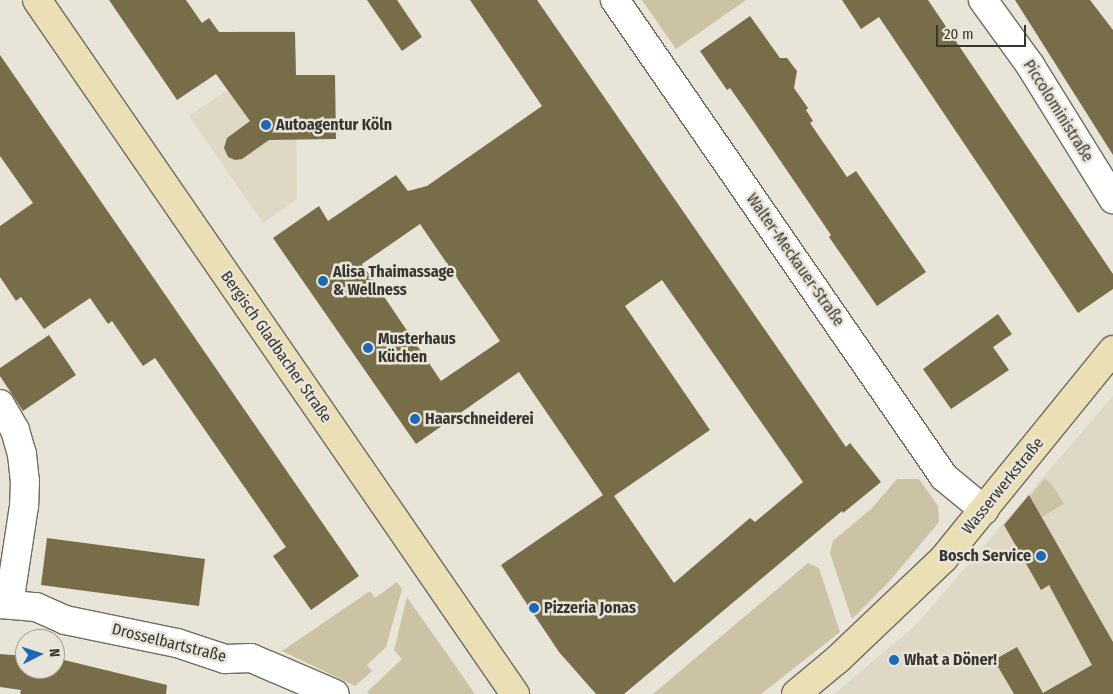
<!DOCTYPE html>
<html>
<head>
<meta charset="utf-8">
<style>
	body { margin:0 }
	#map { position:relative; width:1113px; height:694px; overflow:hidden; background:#e8e5d8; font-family:"Fira Sans Condensed",sans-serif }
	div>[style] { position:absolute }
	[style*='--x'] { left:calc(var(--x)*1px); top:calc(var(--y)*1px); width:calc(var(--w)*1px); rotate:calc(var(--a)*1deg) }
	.built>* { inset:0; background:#ded8c4 }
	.green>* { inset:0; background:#cbc3a4 }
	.building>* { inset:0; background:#776d49 }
	.roads { filter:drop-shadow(1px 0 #6f6c61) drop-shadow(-1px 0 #6f6c61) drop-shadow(0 1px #6f6c61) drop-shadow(0 -1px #6f6c61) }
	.minor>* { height:28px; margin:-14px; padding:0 14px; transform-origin:14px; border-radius:14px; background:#fff }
	.major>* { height:28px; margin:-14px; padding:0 14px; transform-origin:14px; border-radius:14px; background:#ebdfb5 }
	.dots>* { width:14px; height:14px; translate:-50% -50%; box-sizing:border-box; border:2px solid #e8e5d8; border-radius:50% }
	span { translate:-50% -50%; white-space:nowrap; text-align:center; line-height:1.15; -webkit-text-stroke:5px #e8e5d8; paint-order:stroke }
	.street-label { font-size:16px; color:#373631 }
	.poi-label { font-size:16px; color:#373631; font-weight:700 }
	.left { translate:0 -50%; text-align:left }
	.right { translate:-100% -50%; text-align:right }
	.north { position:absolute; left:15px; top:629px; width:50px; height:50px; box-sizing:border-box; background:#e8e5d8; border:1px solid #a19f95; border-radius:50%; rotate:85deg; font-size:14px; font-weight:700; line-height:20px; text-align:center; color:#373631 }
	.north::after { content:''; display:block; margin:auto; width:18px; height:22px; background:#1c69b8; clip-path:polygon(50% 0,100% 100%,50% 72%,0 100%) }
	.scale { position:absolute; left:936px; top:25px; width:90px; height:22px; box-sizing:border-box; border:2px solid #373631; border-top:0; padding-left:6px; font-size:15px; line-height:18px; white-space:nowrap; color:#373631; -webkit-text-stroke:4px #e8e5d8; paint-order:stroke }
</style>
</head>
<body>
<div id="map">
	<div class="built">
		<i style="clip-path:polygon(237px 31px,295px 31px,297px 199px,263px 223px,189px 116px,228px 90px,238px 70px)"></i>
		<i style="clip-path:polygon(1113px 396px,1113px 694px,834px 694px,916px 625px)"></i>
	</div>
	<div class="green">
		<i style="clip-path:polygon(642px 0,746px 0,676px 49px)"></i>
		<i style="clip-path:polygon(1045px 478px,1053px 486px,1064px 504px,1042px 517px,1030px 496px)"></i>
		<i style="clip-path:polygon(897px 479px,919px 479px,938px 506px,939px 522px,888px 583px,852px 619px,830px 553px,833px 541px,872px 508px)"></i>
		<i style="clip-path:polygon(808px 563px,819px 568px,840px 632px,835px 636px,761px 694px,653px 694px)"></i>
		<i style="clip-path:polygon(397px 582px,402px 589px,386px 647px,367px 665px,372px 671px,355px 686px,282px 651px,370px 591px,375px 598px)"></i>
		<i style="clip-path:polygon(407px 597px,475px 694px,370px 694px,367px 692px,402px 659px,394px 650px)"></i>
	</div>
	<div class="building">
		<i style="clip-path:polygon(109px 0,186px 0,202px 23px,209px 18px,219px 32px,295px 32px,296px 75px,335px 75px,336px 139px,269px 140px,242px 159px,235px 160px,228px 157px,224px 148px,227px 138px,250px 121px,216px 74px,177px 100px)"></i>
		<i style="clip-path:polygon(367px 0,397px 0,422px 37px,402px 51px)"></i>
		<i style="clip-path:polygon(evenodd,470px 0,537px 0,846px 447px,850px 443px,881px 482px,843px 513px,842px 511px,624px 694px,596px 694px,559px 652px,501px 565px,603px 495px,519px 372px,416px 444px,273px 238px,319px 206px,328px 221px,396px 175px,408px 191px,427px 186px,542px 106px,470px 0,420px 224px,500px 341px,441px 381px,362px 264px,420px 224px,470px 0,662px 280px,803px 482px,755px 522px,750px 518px,674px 583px,614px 496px,710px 430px,625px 306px,662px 280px)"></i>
		<i style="clip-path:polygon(842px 0,928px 0,1113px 274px,1113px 289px,1078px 313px,879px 17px,861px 29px)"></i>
		<i style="clip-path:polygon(1015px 0,1090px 0,1113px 30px,1113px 155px)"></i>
		<i style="clip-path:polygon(750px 16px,780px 58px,787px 58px,797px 71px,794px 88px,808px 108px,806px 110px,813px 121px,810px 123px,847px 177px,856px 171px,926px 272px,877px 306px,829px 237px,831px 235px,751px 118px,730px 88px,727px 90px,700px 51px)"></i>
		<i style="clip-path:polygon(0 55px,359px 576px,311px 610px,273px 556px,286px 547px,155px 358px,143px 366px,112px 321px,108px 324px,90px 298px,44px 329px,21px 297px,16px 301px,0 277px,0 226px,33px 203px,0 156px)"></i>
		<i style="clip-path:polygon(998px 314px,1012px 334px,993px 347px,1009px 370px,951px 409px,923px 369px)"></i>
		<i style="clip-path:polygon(49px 335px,76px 375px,23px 411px,0 376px,0 368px)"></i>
		<i style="clip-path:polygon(1029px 495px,1113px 642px,1113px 694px,1014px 694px,994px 660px,1017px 647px,1043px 693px,1092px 665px,1049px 585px,1041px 590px,1004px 525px)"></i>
		<i style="clip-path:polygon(47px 538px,205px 559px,199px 606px,41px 585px)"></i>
		<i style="clip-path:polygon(0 654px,25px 656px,25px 669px,55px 669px,55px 659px,64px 660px,167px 685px,166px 694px,20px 694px,21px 690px,0 687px)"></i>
	</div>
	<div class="roads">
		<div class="minor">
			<i style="--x:615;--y:0;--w:579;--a:55.4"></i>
			<i style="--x:944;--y:477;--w:52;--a:39.5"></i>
			<i style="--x:983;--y:0;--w:80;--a:54.1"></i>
			<i style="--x:1030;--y:65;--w:158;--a:58.2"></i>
			<i style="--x:0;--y:404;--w:30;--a:60"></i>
			<i style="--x:15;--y:430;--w:25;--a:74"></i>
			<i style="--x:22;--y:454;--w:27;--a:84"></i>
			<i style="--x:25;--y:481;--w:25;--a:92"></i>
			<i style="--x:24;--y:506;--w:99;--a:98.7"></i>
			<i style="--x:0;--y:604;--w:36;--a:5"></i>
			<i style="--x:36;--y:607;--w:32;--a:24"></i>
			<i style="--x:65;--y:620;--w:114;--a:11.6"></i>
			<i style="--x:177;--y:643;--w:51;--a:18.4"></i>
			<i style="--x:225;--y:659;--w:26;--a:-2"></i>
			<i style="--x:251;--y:658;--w:91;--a:23.2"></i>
		</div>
		<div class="major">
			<i style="--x:37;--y:0;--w:843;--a:55.44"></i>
			<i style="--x:796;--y:694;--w:55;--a:-39.8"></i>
			<i style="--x:838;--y:659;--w:146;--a:-43.6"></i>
			<i style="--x:944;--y:558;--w:268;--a:-50.9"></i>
		</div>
	</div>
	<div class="dots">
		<i style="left:266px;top:125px;background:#1c69b8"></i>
		<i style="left:323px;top:281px;background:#1c69b8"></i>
		<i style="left:368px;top:348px;background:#1c69b8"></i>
		<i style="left:415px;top:419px;background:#1c69b8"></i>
		<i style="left:1041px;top:556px;background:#1c69b8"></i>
		<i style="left:534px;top:608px;background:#1c69b8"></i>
		<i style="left:894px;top:660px;background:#1c69b8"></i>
	</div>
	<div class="street-label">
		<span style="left:1058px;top:111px;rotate:58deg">Piccoloministraße</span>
		<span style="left:795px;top:260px;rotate:55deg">Walter-Meckauer-Straße</span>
		<span style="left:276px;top:347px;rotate:55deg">Bergisch Gladbacher Straße</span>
		<span style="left:1003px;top:486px;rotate:-51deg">Wasserwerkstraße</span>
		<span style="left:169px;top:643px;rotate:14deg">Drosselbartstraße</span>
	</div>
	<div class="poi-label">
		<span class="left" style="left:276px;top:125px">Autoagentur Köln</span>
		<span class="left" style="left:333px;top:281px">Alisa Thaimassage<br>&amp; Wellness</span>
		<span class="left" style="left:378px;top:348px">Musterhaus<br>Küchen</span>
		<span class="left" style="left:425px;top:419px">Haarschneiderei</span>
		<span class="right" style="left:1031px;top:556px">Bosch Service</span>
		<span class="left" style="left:544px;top:608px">Pizzeria Jonas</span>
		<span class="left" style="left:904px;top:660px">What a Döner!</span>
	</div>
	<div class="north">N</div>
	<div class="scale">20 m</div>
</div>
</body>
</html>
